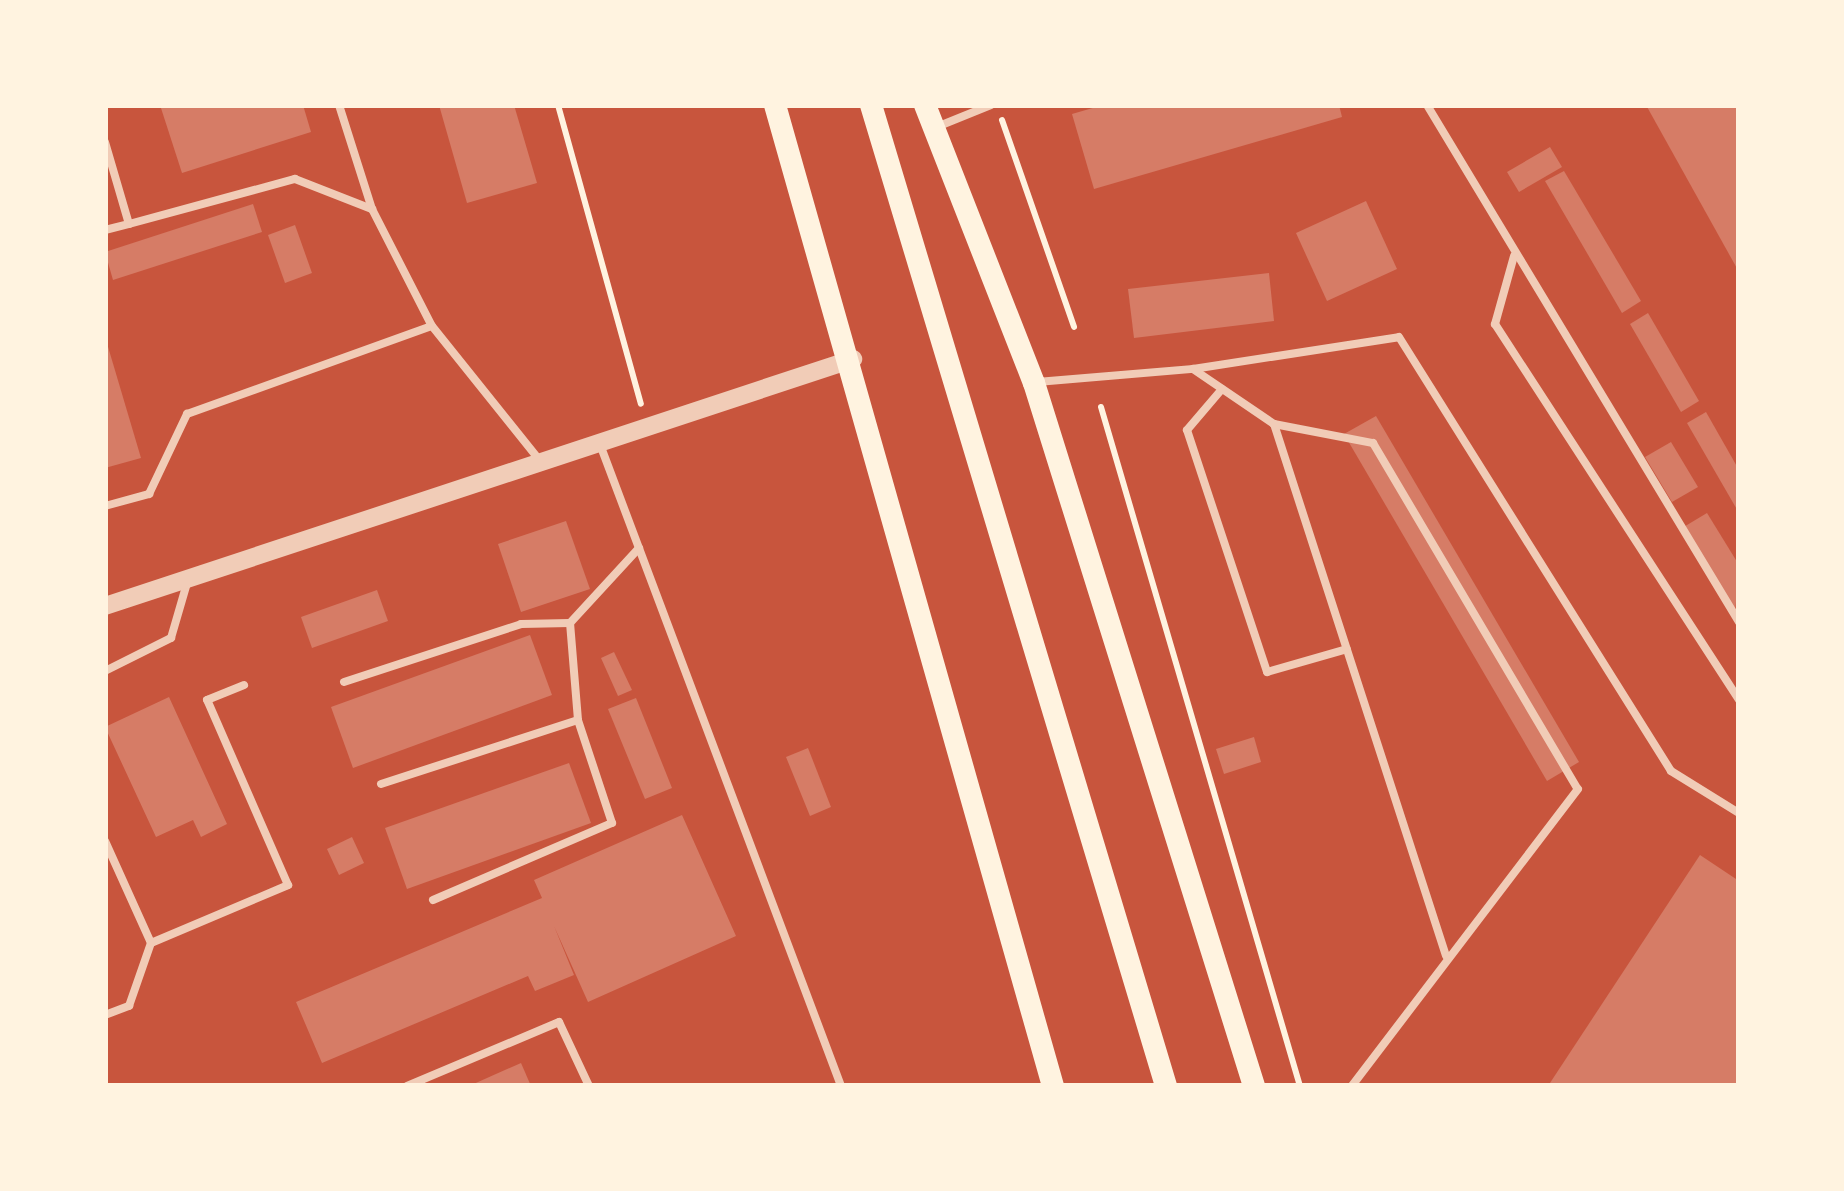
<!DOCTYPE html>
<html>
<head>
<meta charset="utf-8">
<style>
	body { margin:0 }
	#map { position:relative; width:1844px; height:1191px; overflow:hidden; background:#c8553d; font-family:"Exo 2",sans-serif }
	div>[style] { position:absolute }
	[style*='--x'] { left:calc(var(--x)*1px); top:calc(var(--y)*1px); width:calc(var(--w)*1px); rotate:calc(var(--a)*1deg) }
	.building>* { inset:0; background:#d67c66 }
	.path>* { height:6px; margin:-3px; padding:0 3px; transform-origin:3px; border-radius:3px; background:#fff3e0 }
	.service>* { height:8px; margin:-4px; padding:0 4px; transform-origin:4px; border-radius:4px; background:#f1ccb7 }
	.tertiary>* { height:18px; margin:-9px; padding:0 9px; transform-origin:9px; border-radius:9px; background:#f1ccb7 }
	.primary>* { height:22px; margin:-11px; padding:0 11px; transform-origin:11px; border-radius:11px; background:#fff3e0 }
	span { translate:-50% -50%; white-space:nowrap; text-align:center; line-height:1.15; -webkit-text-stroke:10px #fff3e0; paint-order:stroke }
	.frame { position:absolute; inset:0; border:108px solid #fff3e0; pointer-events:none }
</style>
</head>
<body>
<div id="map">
	<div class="building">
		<i style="clip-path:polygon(160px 105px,303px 105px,311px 132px,182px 173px)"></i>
		<i style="clip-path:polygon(439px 105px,514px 105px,537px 183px,467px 203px)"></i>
		<i style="clip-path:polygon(1103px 105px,1339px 105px,1342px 117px,1094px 189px,1072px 114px)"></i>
		<i style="clip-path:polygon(1646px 105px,1739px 105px,1739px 272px)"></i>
		<i style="clip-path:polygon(1550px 147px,1562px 167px,1519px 192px,1507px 172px)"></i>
		<i style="clip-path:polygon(1564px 171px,1641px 301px,1622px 313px,1545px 181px)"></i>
		<i style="clip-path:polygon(1366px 201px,1397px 269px,1327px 301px,1296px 233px)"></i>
		<i style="clip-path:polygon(253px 204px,262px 232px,113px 280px,105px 252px)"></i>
		<i style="clip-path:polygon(295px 225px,312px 273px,285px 283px,268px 235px)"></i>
		<i style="clip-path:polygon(1269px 273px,1274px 321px,1134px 338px,1128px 289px)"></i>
		<i style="clip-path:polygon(1648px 313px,1699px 401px,1681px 412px,1630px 324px)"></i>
		<i style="clip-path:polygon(106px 340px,141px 458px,105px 468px,105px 341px)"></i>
		<i style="clip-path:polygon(1706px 412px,1739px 470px,1739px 513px,1687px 423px)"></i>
		<i style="clip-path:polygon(1376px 416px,1579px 762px,1547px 781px,1344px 434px)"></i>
		<i style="clip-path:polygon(1671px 442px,1698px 487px,1672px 502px,1645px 457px)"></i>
		<i style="clip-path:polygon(1707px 513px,1739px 565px,1735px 614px,1682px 528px)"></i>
		<i style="clip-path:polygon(566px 521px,590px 589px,521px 612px,498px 544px)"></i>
		<i style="clip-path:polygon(377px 590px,388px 621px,312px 648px,301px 617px)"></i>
		<i style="clip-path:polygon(530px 635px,552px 695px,353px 768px,331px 707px)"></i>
		<i style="clip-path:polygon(614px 652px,632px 690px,618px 696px,601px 658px)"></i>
		<i style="clip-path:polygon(169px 697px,227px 824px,201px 837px,193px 820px,156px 837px,105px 727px)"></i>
		<i style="clip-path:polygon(636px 698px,672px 788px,645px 799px,608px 709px)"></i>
		<i style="clip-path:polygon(1254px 737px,1261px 762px,1224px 774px,1216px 749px)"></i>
		<i style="clip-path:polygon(808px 748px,831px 807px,810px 816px,786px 757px)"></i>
		<i style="clip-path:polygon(569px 763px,591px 823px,407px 889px,385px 828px)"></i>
		<i style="clip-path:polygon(682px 815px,736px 936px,588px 1002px,554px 926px,574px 975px,535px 991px,528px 976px,322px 1063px,296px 1002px,542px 898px,534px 880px)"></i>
		<i style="clip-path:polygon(352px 837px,364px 863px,339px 875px,327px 849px)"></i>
		<i style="clip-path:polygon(1700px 855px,1739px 881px,1739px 1086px,1548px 1086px)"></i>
		<i style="clip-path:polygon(521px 1063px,531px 1086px,469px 1086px)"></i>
	</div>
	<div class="path">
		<i style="--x:558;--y:105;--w:310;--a:74.5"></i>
		<i style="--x:1002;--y:120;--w:219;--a:70.8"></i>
		<i style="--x:1101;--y:407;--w:708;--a:73.67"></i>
	</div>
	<div class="service">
		<i style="--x:339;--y:105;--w:109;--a:72.4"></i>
		<i style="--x:372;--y:209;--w:131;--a:62.9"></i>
		<i style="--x:432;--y:326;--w:173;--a:51.3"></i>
		<i style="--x:1427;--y:105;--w:604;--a:58.89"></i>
		<i style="--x:939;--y:126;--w:56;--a:-22"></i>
		<i style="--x:105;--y:142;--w:85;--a:73.7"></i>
		<i style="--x:129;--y:224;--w:172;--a:-15.2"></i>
		<i style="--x:295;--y:179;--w:83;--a:21.3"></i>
		<i style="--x:105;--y:230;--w:25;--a:-14"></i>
		<i style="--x:1514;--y:256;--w:71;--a:105.6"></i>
		<i style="--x:1495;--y:324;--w:448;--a:57"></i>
		<i style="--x:1193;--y:369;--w:208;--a:-8.8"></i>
		<i style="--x:1399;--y:337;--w:512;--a:57.92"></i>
		<i style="--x:1671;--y:771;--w:80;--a:31.7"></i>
		<i style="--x:1037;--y:382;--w:157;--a:-4.8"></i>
		<i style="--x:1193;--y:369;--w:98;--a:34.2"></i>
		<i style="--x:1274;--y:424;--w:101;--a:10.9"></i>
		<i style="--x:1373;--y:443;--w:402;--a:59.4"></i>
		<i style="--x:1578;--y:789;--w:373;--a:127.3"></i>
		<i style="--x:1222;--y:389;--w:54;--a:130.5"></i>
		<i style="--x:1187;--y:430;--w:255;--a:71.7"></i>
		<i style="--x:1267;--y:672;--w:83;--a:-16"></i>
		<i style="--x:1274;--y:424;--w:559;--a:72.08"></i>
		<i style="--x:601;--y:447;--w:683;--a:69.41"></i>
		<i style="--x:105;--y:506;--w:46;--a:-15.3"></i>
		<i style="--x:149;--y:494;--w:89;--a:-64.6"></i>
		<i style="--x:187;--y:414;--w:260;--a:-19.8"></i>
		<i style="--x:105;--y:671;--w:74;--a:-26.6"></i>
		<i style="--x:171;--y:638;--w:57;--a:-73.8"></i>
		<i style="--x:344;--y:682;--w:186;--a:-18.1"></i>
		<i style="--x:521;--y:624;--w:49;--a:-1.2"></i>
		<i style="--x:381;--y:784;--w:207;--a:-18"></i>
		<i style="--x:105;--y:841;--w:112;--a:65.7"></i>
		<i style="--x:433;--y:900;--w:195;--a:-23.3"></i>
		<i style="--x:612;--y:823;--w:108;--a:-108.3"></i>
		<i style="--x:578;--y:720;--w:97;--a:-94.7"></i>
		<i style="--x:570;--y:623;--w:102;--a:-47.4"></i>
		<i style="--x:105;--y:1015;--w:26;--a:-21"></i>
		<i style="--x:129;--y:1006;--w:67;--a:-70.8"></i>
		<i style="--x:151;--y:943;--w:149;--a:-22.9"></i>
		<i style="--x:288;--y:885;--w:202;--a:-113.6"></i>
		<i style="--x:207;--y:700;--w:40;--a:-22"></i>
		<i style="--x:407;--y:1086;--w:165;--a:-22.8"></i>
		<i style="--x:559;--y:1022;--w:71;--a:64.9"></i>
	</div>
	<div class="tertiary">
		<i style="--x:105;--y:606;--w:788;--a:-18.27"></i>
	</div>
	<div class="primary">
		<i style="--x:775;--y:105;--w:1020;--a:74.18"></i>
		<i style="--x:871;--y:105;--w:1024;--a:73.26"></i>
		<i style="--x:925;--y:105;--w:299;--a:68.6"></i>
		<i style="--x:1034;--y:383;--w:737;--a:72.62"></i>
	</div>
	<div class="frame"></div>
</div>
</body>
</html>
